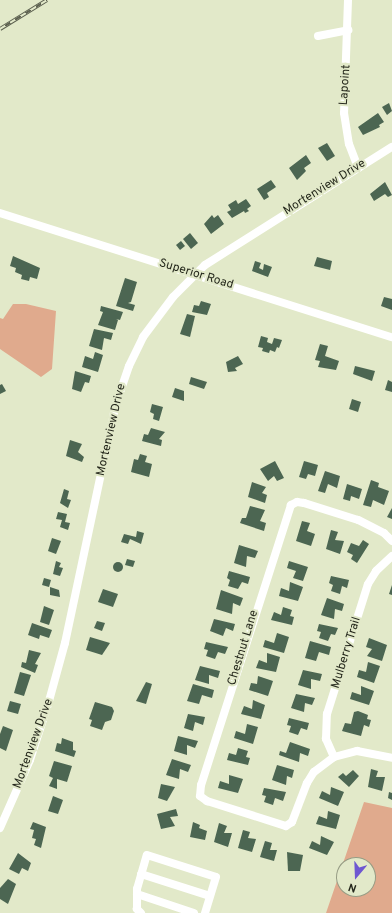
<!DOCTYPE html>
<html>
<head>
<meta charset="utf-8">
<style>
	body { margin:0 }
	#map { position:relative; width:392px; height:913px; overflow:hidden; background:#e2e9c9; font-family:Overpass,sans-serif }
	div>[style] { position:absolute }
	[style*='--x'] { left:calc(var(--x)*1px); top:calc(var(--y)*1px); width:calc(var(--w)*1px); rotate:calc(var(--a)*1deg) }
	.green>* { inset:0; background:#e0aa8d }
	.building>* { inset:0; background:#4c6652 }
	.round { border-radius:50% }
	.minor>* { height:8px; margin:-4px; padding:0 4px; transform-origin:4px; border-radius:4px; background:#fff }
	.rail>* { height:3.5px; margin-top:-1.75px; transform-origin:0; background:repeating-linear-gradient(90deg,#e2e9c9 0 6px,#5d6150 0 12px); box-sizing:border-box; border-block:1px solid #5d6150 }
	span { translate:-50% -50%; white-space:nowrap; text-align:center; line-height:1.15; -webkit-text-stroke:4px #e2e9c9; paint-order:stroke }
	.street-label { font-size:12px; color:#25281c }
	.north { position:absolute; left:336px; top:857px; width:40px; height:40px; box-sizing:border-box; background:#e2e9c9; border:1px solid #969c84; border-radius:50%; rotate:199deg; font-size:11px; font-weight:700; line-height:16px; text-align:center; color:#25281c }
	.north::after { content:''; display:block; margin:auto; width:14px; height:18px; background:#6e57d1; clip-path:polygon(50% 0,100% 100%,50% 72%,0 100%) }
</style>
</head>
<body>
<div id="map">
	<div class="green">
		<i style="clip-path:polygon(13px 304px,26px 304px,56px 311px,52px 369px,41px 377px,0 349px,0 318px,3px 319px)"></i>
		<i style="clip-path:polygon(evenodd,364px 802px,392px 808px,392px 913px,326px 913px,364px 802px,344px 865px,368px 865px,368px 889px,344px 889px,344px 865px)"></i>
	</div>
	<div class="building">
		<i style="clip-path:polygon(389px 103px,392px 111px,387px 115px,382px 107px)"></i>
		<i style="clip-path:polygon(378px 113px,384px 122px,379px 125px,380px 127px,363px 135px,358px 127px)"></i>
		<i style="clip-path:polygon(327px 143px,335px 156px,327px 161px,318px 148px)"></i>
		<i style="clip-path:polygon(306px 155px,311px 163px,304px 168px,306px 171px,297px 180px,289px 168px)"></i>
		<i style="clip-path:polygon(271px 180px,276px 187px,267px 193px,269px 197px,264px 200px,257px 189px)"></i>
		<i style="clip-path:polygon(385px 182px,392px 195px,388px 197px,385px 194px,374px 201px,370px 194px)"></i>
		<i style="clip-path:polygon(246px 199px,251px 206px,247px 209px,249px 211px,245px 213px,244px 211px,232px 218px,227px 212px,231px 210px,228px 205px,236px 200px,238px 204px)"></i>
		<i style="clip-path:polygon(212px 215px,214px 218px,218px 215px,224px 224px,211px 234px,204px 224px)"></i>
		<i style="clip-path:polygon(190px 233px,198px 243px,191px 249px,183px 239px)"></i>
		<i style="clip-path:polygon(181px 241px,185px 246px,180px 250px,176px 245px)"></i>
		<i style="clip-path:polygon(13px 256px,40px 268px,37px 279px,30px 277px,29px 281px,21px 279px,22px 275px,15px 272px,16px 268px,10px 266px)"></i>
		<i style="clip-path:polygon(317px 257px,332px 261px,330px 270px,314px 266px)"></i>
		<i style="clip-path:polygon(255px 261px,261px 263px,259px 268px,263px 270px,264px 264px,272px 267px,268px 277px,252px 271px)"></i>
		<i style="clip-path:polygon(125px 278px,137px 282px,131px 302px,128px 303px,135px 305px,133px 311px,116px 306px)"></i>
		<i style="clip-path:polygon(384px 297px,392px 299px,392px 310px,381px 306px)"></i>
		<i style="clip-path:polygon(201px 301px,211px 304px,207px 315px,192px 312px,194px 305px,199px 306px)"></i>
		<i style="clip-path:polygon(101px 306px,123px 312px,120px 320px,116px 319px,118px 320px,115px 330px,98px 325px,103px 312px,100px 311px)"></i>
		<i style="clip-path:polygon(187px 314px,195px 316px,190px 337px,180px 334px)"></i>
		<i style="clip-path:polygon(94px 329px,113px 333px,111px 340px,104px 338px,102px 350px,89px 346px)"></i>
		<i style="clip-path:polygon(261px 336px,268px 338px,267px 342px,272px 344px,274px 338px,282px 340px,279px 348px,277px 347px,275px 352px,270px 350px,269px 353px,262px 351px,263px 348px,258px 347px)"></i>
		<i style="clip-path:polygon(320px 344px,328px 346px,325px 356px,339px 361px,336px 370px,318px 367px,320px 361px,315px 360px)"></i>
		<i style="clip-path:polygon(95px 352px,103px 355px,98px 372px,82px 367px,85px 356px,93px 359px)"></i>
		<i style="clip-path:polygon(238px 356px,243px 364px,235px 368px,237px 371px,228px 372px,226px 362px)"></i>
		<i style="clip-path:polygon(355px 366px,375px 371px,372px 381px,353px 374px)"></i>
		<i style="clip-path:polygon(75px 371px,91px 376px,89px 383px,85px 382px,81px 392px,72px 389px)"></i>
		<i style="clip-path:polygon(191px 377px,207px 382px,204px 389px,189px 384px)"></i>
		<i style="clip-path:polygon(388px 380px,392px 382px,392px 392px,385px 390px)"></i>
		<i style="clip-path:polygon(2px 384px,6px 391px,0 394px,0 385px)"></i>
		<i style="clip-path:polygon(175px 388px,184px 391px,184px 401px,172px 397px)"></i>
		<i style="clip-path:polygon(352px 399px,361px 402px,358px 412px,349px 409px)"></i>
		<i style="clip-path:polygon(152px 404px,163px 407px,159px 421px,153px 419px,154px 414px,150px 412px)"></i>
		<i style="clip-path:polygon(151px 428px,165px 432px,159px 439px,162px 440px,161px 446px,142px 441px,144px 434px,148px 435px)"></i>
		<i style="clip-path:polygon(70px 440px,82px 444px,78px 452px,84px 457px,82px 462px,66px 456px)"></i>
		<i style="clip-path:polygon(140px 454px,147px 456px,145px 462px,152px 464px,149px 477px,131px 472px,134px 459px,138px 460px)"></i>
		<i style="clip-path:polygon(275px 461px,284px 478px,277px 481px,274px 476px,268px 481px,260px 469px)"></i>
		<i style="clip-path:polygon(304px 461px,318px 465px,315px 476px,308px 474px,306px 479px,299px 477px)"></i>
		<i style="clip-path:polygon(325px 471px,340px 476px,337px 488px,328px 484px,325px 493px,318px 491px)"></i>
		<i style="clip-path:polygon(371px 480px,379px 483px,378px 487px,389px 491px,384px 505px,373px 500px,371px 507px,363px 505px)"></i>
		<i style="clip-path:polygon(252px 482px,266px 487px,262px 493px,267px 495px,265px 503px,248px 497px)"></i>
		<i style="clip-path:polygon(347px 484px,362px 489px,359px 499px,351px 496px,350px 501px,343px 499px)"></i>
		<i style="clip-path:polygon(64px 489px,69px 491px,67px 499px,71px 500px,68px 508px,60px 503px)"></i>
		<i style="clip-path:polygon(250px 506px,265px 510px,260px 521px,266px 523px,264px 531px,240px 523px,242px 518px,246px 518px)"></i>
		<i style="clip-path:polygon(392px 508px,392px 519px,387px 517px)"></i>
		<i style="clip-path:polygon(58px 512px,67px 514px,65px 522px,70px 523px,68px 530px,60px 527px,62px 520px,56px 519px)"></i>
		<i style="clip-path:polygon(302px 521px,310px 523px,307px 531px,315px 534px,311px 546px,296px 541px)"></i>
		<i style="clip-path:polygon(331px 530px,338px 532px,335px 540px,344px 541px,340px 554px,326px 549px)"></i>
		<i style="clip-path:polygon(137px 531px,144px 533px,141px 544px,130px 539px,128px 544px,121px 542px,124px 534px,136px 537px)"></i>
		<i style="clip-path:polygon(52px 538px,61px 541px,56px 554px,48px 551px)"></i>
		<i style="clip-path:polygon(363px 540px,369px 544px,357px 563px,351px 559px,353px 555px,347px 552px,351px 543px,359px 546px)"></i>
		<i style="clip-path:polygon(239px 545px,258px 551px,255px 558px,247px 556px,246px 567px,234px 563px)"></i>
		<i style="clip-path:polygon(127px 559px,135px 561px,133px 567px,125px 565px)"></i>
		<i style="clip-path:polygon(56px 561px,61px 563px,59px 567px,63px 568px,60px 576px,53px 574px)"></i>
		<i style="clip-path:polygon(289px 561px,308px 567px,303px 581px,293px 578px,296px 571px,287px 568px)"></i>
		<i class="round" style="left:113px;top:562px;width:10px;height:10px"></i>
		<i style="clip-path:polygon(229px 571px,250px 577px,248px 584px,242px 582px,238px 589px,228px 586px,230px 580px,227px 578px)"></i>
		<i style="clip-path:polygon(331px 576px,349px 580px,347px 588px,342px 586px,340px 594px,331px 591px,333px 585px,329px 583px)"></i>
		<i style="clip-path:polygon(44px 578px,51px 580px,49px 587px,42px 585px)"></i>
		<i style="clip-path:polygon(290px 582px,303px 587px,298px 601px,279px 596px,281px 588px,289px 591px)"></i>
		<i style="clip-path:polygon(392px 585px,392px 595px,389px 594px)"></i>
		<i style="clip-path:polygon(50px 587px,59px 590px,60px 597px,50px 595px)"></i>
		<i style="clip-path:polygon(103px 589px,118px 594px,113px 607px,98px 602px)"></i>
		<i style="clip-path:polygon(221px 590px,243px 598px,240px 606px,233px 603px,232px 614px,216px 609px)"></i>
		<i style="clip-path:polygon(327px 598px,344px 604px,342px 611px,335px 609px,334px 619px,321px 615px)"></i>
		<i style="clip-path:polygon(44px 606px,54px 610px,49px 625px,40px 622px)"></i>
		<i style="clip-path:polygon(283px 607px,292px 610px,290px 616px,294px 617px,292px 625px,271px 620px,274px 612px,281px 615px)"></i>
		<i style="clip-path:polygon(214px 619px,235px 624px,233px 631px,226px 628px,223px 636px,210px 631px)"></i>
		<i style="clip-path:polygon(97px 621px,105px 623px,102px 631px,94px 628px)"></i>
		<i style="clip-path:polygon(32px 623px,52px 630px,49px 638px,40px 635px,39px 639px,28px 635px)"></i>
		<i style="clip-path:polygon(319px 624px,338px 628px,335px 635px,331px 634px,328px 641px,319px 638px,321px 632px,317px 631px)"></i>
		<i style="clip-path:polygon(277px 633px,289px 637px,284px 653px,263px 647px,265px 640px,274px 643px)"></i>
		<i style="clip-path:polygon(90px 637px,110px 643px,102px 655px,86px 650px)"></i>
		<i style="clip-path:polygon(369px 638px,387px 645px,382px 661px,367px 656px,372px 649px,366px 647px)"></i>
		<i style="clip-path:polygon(310px 641px,331px 647px,329px 655px,319px 652px,316px 661px,305px 658px)"></i>
		<i style="clip-path:polygon(206px 642px,228px 647px,225px 654px,218px 652px,215px 659px,206px 656px,208px 650px,204px 649px)"></i>
		<i style="clip-path:polygon(29px 650px,41px 653px,35px 664px,38px 665px,35px 673px,21px 667px,22px 662px,26px 663px)"></i>
		<i style="clip-path:polygon(267px 653px,280px 657px,276px 672px,256px 668px,259px 660px,267px 663px)"></i>
		<i style="clip-path:polygon(368px 662px,380px 666px,374px 683px,357px 677px,359px 670px,366px 672px)"></i>
		<i style="clip-path:polygon(200px 666px,220px 671px,218px 678px,209px 675px,209px 684px,195px 680px)"></i>
		<i style="clip-path:polygon(303px 670px,322px 674px,320px 681px,311px 679px,311px 689px,298px 685px)"></i>
		<i style="clip-path:polygon(20px 672px,31px 675px,24px 696px,14px 693px)"></i>
		<i style="clip-path:polygon(258px 676px,273px 681px,268px 696px,249px 690px,251px 683px,257px 684px)"></i>
		<i style="clip-path:polygon(146px 682px,152px 684px,146px 704px,136px 701px)"></i>
		<i style="clip-path:polygon(193px 684px,214px 690px,212px 698px,202px 695px,199px 704px,187px 701px)"></i>
		<i style="clip-path:polygon(361px 686px,374px 691px,369px 705px,350px 699px,352px 692px,361px 695px)"></i>
		<i style="clip-path:polygon(296px 694px,315px 698px,312px 705px,305px 703px,304px 712px,291px 708px)"></i>
		<i style="clip-path:polygon(253px 700px,265px 705px,261px 719px,241px 714px,244px 706px,252px 709px)"></i>
		<i style="clip-path:polygon(10px 701px,21px 704px,18px 714px,7px 711px)"></i>
		<i style="clip-path:polygon(95px 702px,112px 707px,114px 711px,111px 720px,105px 722px,102px 730px,90px 726px,92px 720px,89px 719px)"></i>
		<i style="clip-path:polygon(358px 711px,368px 715px,367px 719px,371px 720px,369px 727px,364px 725px,361px 736px,342px 731px,345px 723px,351px 724px,354px 712px)"></i>
		<i style="clip-path:polygon(188px 714px,205px 717px,203px 725px,195px 722px,193px 731px,184px 728px)"></i>
		<i style="clip-path:polygon(289px 718px,309px 723px,307px 730px,301px 728px,298px 735px,289px 732px,291px 726px,287px 725px)"></i>
		<i style="clip-path:polygon(247px 724px,258px 727px,253px 744px,234px 738px,236px 731px,245px 734px)"></i>
		<i style="clip-path:polygon(3px 726px,13px 730px,6px 751px,0 748px,0 734px)"></i>
		<i style="clip-path:polygon(178px 736px,198px 741px,195px 748px,187px 745px,187px 755px,174px 751px)"></i>
		<i style="clip-path:polygon(62px 738px,73px 742px,73px 750px,76px 751px,74px 757px,55px 751px,57px 743px,61px 744px)"></i>
		<i style="clip-path:polygon(290px 742px,310px 749px,308px 756px,300px 753px,299px 762px,279px 755px,280px 751px,286px 753px)"></i>
		<i style="clip-path:polygon(238px 748px,248px 751px,246px 757px,250px 758px,248px 765px,227px 760px,229px 753px,236px 755px)"></i>
		<i style="clip-path:polygon(172px 759px,191px 765px,188px 772px,180px 769px,179px 779px,166px 775px)"></i>
		<i style="clip-path:polygon(54px 761px,72px 766px,67px 782px,57px 779px,57px 789px,49px 786px,53px 778px,49px 776px)"></i>
		<i style="clip-path:polygon(277px 765px,294px 770px,292px 778px,287px 776px,286px 785px,272px 780px)"></i>
		<i style="clip-path:polygon(371px 769px,378px 771px,376px 777px,385px 777px,382px 791px,368px 787px)"></i>
		<i style="clip-path:polygon(353px 770px,359px 776px,349px 787px,338px 777px,343px 773px,346px 776px)"></i>
		<i style="clip-path:polygon(229px 775px,243px 779px,238px 793px,218px 788px,220px 781px,229px 784px)"></i>
		<i style="clip-path:polygon(161px 784px,175px 787px,167px 801px,158px 798px)"></i>
		<i style="clip-path:polygon(331px 787px,344px 792px,338px 806px,319px 798px,322px 791px,330px 795px)"></i>
		<i style="clip-path:polygon(264px 788px,286px 792px,283px 801px,275px 798px,273px 805px,264px 802px,266px 796px,262px 795px)"></i>
		<i style="clip-path:polygon(389px 792px,392px 793px,392px 800px,388px 798px)"></i>
		<i style="clip-path:polygon(53px 796px,63px 800px,58px 814px,48px 811px)"></i>
		<i style="clip-path:polygon(176px 809px,178px 816px,170px 817px,175px 826px,161px 829px,157px 814px)"></i>
		<i style="clip-path:polygon(328px 811px,340px 815px,336px 829px,316px 824px,319px 816px,327px 819px)"></i>
		<i style="clip-path:polygon(33px 822px,46px 827px,41px 848px,34px 845px,36px 839px,32px 838px,34px 830px,30px 829px)"></i>
		<i style="clip-path:polygon(193px 822px,200px 825px,199px 828px,207px 831px,205px 840px,190px 837px)"></i>
		<i style="clip-path:polygon(219px 823px,227px 826px,224px 833px,232px 833px,228px 847px,214px 842px)"></i>
		<i style="clip-path:polygon(243px 830px,250px 832px,248px 838px,256px 839px,252px 852px,238px 848px)"></i>
		<i style="clip-path:polygon(321px 836px,334px 842px,327px 855px,309px 848px,312px 841px,320px 845px)"></i>
		<i style="clip-path:polygon(265px 841px,272px 843px,270px 850px,277px 850px,274px 861px,260px 857px)"></i>
		<i style="clip-path:polygon(287px 852px,303px 855px,300px 871px,288px 871px)"></i>
		<i style="clip-path:polygon(18px 853px,31px 863px,28px 871px,22px 868px,19px 874px,9px 869px)"></i>
		<i style="clip-path:polygon(8px 879px,16px 884px,8px 904px,0 899px,0 888px)"></i>
	</div>
	<div class="minor">
		<i style="--x:348;--y:0;--w:113;--a:92"></i>
		<i style="--x:344;--y:113;--w:31;--a:81"></i>
		<i style="--x:349;--y:144;--w:26;--a:69"></i>
		<i style="--x:318;--y:36;--w:31;--a:-11"></i>
		<i style="--x:0;--y:213;--w:411;--a:17.6"></i>
		<i style="--x:392;--y:541;--w:11;--a:-135"></i>
		<i style="--x:384;--y:533;--w:29;--a:-153"></i>
		<i style="--x:358;--y:520;--w:57;--a:-162.5"></i>
		<i style="--x:304;--y:503;--w:7;--a:-172"></i>
		<i style="--x:297;--y:502;--w:7;--a:153"></i>
		<i style="--x:291;--y:505;--w:294;--a:107.8"></i>
		<i style="--x:201;--y:785;--w:11;--a:95"></i>
		<i style="--x:200;--y:796;--w:9;--a:36"></i>
		<i style="--x:207;--y:801;--w:83;--a:17.6"></i>
		<i style="--x:286;--y:826;--w:7;--a:-34"></i>
		<i style="--x:292;--y:822;--w:42;--a:-69"></i>
		<i style="--x:307;--y:783;--w:13;--a:-58"></i>
		<i style="--x:314;--y:772;--w:25;--a:-37"></i>
		<i style="--x:334;--y:757;--w:24;--a:-15"></i>
		<i style="--x:357;--y:751;--w:36;--a:11"></i>
		<i style="--x:334;--y:757;--w:20;--a:-114"></i>
		<i style="--x:326;--y:739;--w:25;--a:-88"></i>
		<i style="--x:327;--y:714;--w:136;--a:-72.5"></i>
		<i style="--x:368;--y:584;--w:15;--a:-58"></i>
		<i style="--x:376;--y:571;--w:22;--a:-43"></i>
		<i style="--x:0;--y:828;--w:74;--a:-66.2"></i>
		<i style="--x:30;--y:760;--w:62;--a:-72.1"></i>
		<i style="--x:49;--y:701;--w:60;--a:-74.6"></i>
		<i style="--x:65;--y:643;--w:244;--a:-78"></i>
		<i style="--x:116;--y:404;--w:40;--a:-71.1"></i>
		<i style="--x:129;--y:366;--w:32;--a:-64"></i>
		<i style="--x:143;--y:337;--w:50;--a:-53.1"></i>
		<i style="--x:173;--y:297;--w:45;--a:-45"></i>
		<i style="--x:205;--y:265;--w:221;--a:-32.3"></i>
		<i style="--x:141;--y:874;--w:72;--a:17.7"></i>
		<i style="--x:137;--y:894;--w:60;--a:18.4"></i>
		<i style="--x:141;--y:913;--w:6;--a:-135"></i>
		<i style="--x:137;--y:909;--w:20;--a:-90"></i>
		<i style="--x:137;--y:889;--w:35;--a:-74"></i>
		<i style="--x:147;--y:855;--w:72;--a:17.7"></i>
		<i style="--x:216;--y:877;--w:38;--a:107"></i>
	</div>
	<div class="rail">
		<i style="--x:0;--y:29;--w:55;--a:-31.7"></i>
	</div>
	<div class="street-label">
		<span style="left:346px;top:85px;rotate:-86deg">Lapoint</span>
		<span style="left:325px;top:188px;rotate:-32deg">Mortenview Drive</span>
		<span style="left:196px;top:275px;rotate:17deg">Superior Road</span>
		<span style="left:112px;top:430px;rotate:-77deg">Mortenview Drive</span>
		<span style="left:244px;top:648px;rotate:-73deg">Chestnut Lane</span>
		<span style="left:347px;top:653px;rotate:-73deg">Mulberry Trail</span>
		<span style="left:34px;top:744px;rotate:-70deg">Mortenview Drive</span>
	</div>
	<div class="north">N</div>
</div>
</body>
</html>
